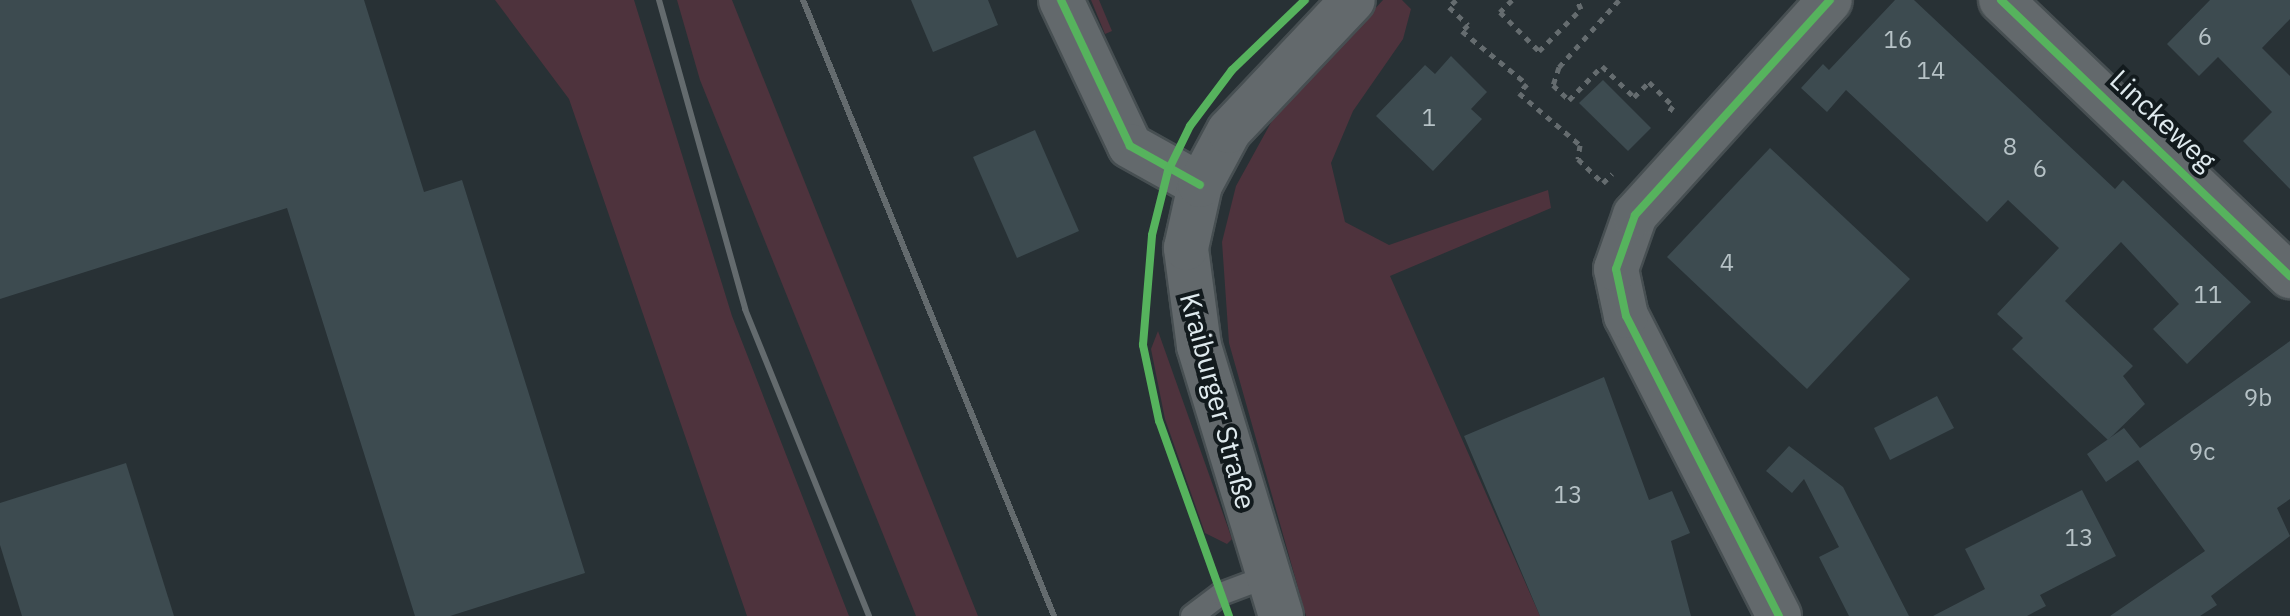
<!DOCTYPE html>
<html>
<head>
<meta charset="utf-8">
<style>
	body { margin:0 }
	#map { position:relative; width:2290px; height:616px; overflow:hidden; background:#283135; font-family:"IBM Plex Sans",sans-serif }
	div>[style] { position:absolute }
	[style*='--x'] { left:calc(var(--x)*1px); top:calc(var(--y)*1px); width:calc(var(--w)*1px); rotate:calc(var(--a)*1deg) }
	.green>* { inset:0; background:#4e333d }
	.building>* { inset:0; background:#3d4b50 }
	.path>* { height:5px; margin-top:-2.5px; transform-origin:0; background:repeating-linear-gradient(90deg,#656c6f 0 6px,transparent 0 12px) }
	.roads { filter:drop-shadow(2px 0 #474f52) drop-shadow(-2px 0 #474f52) drop-shadow(0 2px #474f52) drop-shadow(0 -2px #474f52) }
	.service>* { height:22px; margin:-11px; padding:0 11px; transform-origin:11px; border-radius:11px; background:#63696c }
	.minor>* { height:44px; margin:-22px; padding:0 22px; transform-origin:22px; border-radius:22px; background:#63696c }
	.secondary>* { height:44px; margin:-22px; padding:0 22px; transform-origin:22px; border-radius:22px; background:#63696c }
	.rail>* { height:6px; margin:-3px; padding:0 3px; transform-origin:3px; border-radius:3px; background:#646b6e }
	.cycleway>* { height:8px; margin:-4px; padding:0 4px; transform-origin:4px; border-radius:4px; background:#56b35d }
	span { translate:-50% -50%; white-space:nowrap; text-align:center; line-height:1.15; -webkit-text-stroke:8px #121a1d; paint-order:stroke }
	.number-label { font-size:24px; color:#b6c2c6 }
	.number-label span { -webkit-text-stroke-width:0 }
	.street-label { font-size:28px; color:#dfeaee }
</style>
</head>
<body>
<div id="map">
	<div class="green">
		<i style="clip-path:polygon(495px 0,634px 0,732px 316px,849px 616px,747px 616px,569px 99px)"></i>
		<i style="clip-path:polygon(677px 0,732px 0,978px 616px,916px 616px,700px 80px)"></i>
		<i style="clip-path:polygon(1091px 0,1099px 0,1112px 31px,1105px 34px)"></i>
		<i style="clip-path:polygon(1383px 0,1402px 0,1411px 9px,1403px 39px,1353px 111px,1331px 163px,1345px 222px,1389px 245px,1548px 190px,1551px 208px,1390px 276px,1540px 616px,1306px 616px,1229px 343px,1222px 242px,1236px 186px,1273px 119px)"></i>
		<i style="clip-path:polygon(1158px 331px,1232px 539px,1227px 544px,1205px 533px,1165px 419px,1151px 349px)"></i>
	</div>
	<div class="building">
		<i style="clip-path:polygon(0 0,364px 0,424px 192px,462px 180px,585px 573px,450px 616px,415px 616px,287px 208px,0 299px)"></i>
		<i style="clip-path:polygon(911px 0,988px 0,998px 25px,933px 52px)"></i>
		<i style="clip-path:polygon(1895px 0,1914px 0,2115px 189px,2123px 180px,2251px 302px,2187px 364px,2153px 329px,2179px 304px,2121px 242px,2065px 301px,2133px 366px,2123px 376px,2145px 404px,2108px 440px,2012px 349px,2023px 338px,1997px 314px,2059px 248px,2008px 200px,1987px 222px,1846px 90px,1827px 112px,1801px 88px,1823px 64px,1829px 70px)"></i>
		<i style="clip-path:polygon(2210px 0,2290px 0,2290px 19px,2262px 48px,2290px 76px,2290px 189px,2243px 141px,2272px 112px,2218px 57px,2199px 76px,2167px 44px)"></i>
		<i style="clip-path:polygon(1451px 56px,1487px 92px,1471px 109px,1482px 119px,1433px 171px,1376px 116px,1425px 65px,1435px 74px)"></i>
		<i style="clip-path:polygon(1603px 80px,1651px 128px,1628px 151px,1579px 103px)"></i>
		<i style="clip-path:polygon(1035px 130px,1079px 231px,1017px 258px,973px 157px)"></i>
		<i style="clip-path:polygon(1770px 148px,1910px 279px,1807px 389px,1667px 257px)"></i>
		<i style="clip-path:polygon(2290px 341px,2290px 499px,2277px 508px,2290px 536px,2211px 596px,2217px 605px,2200px 616px,2110px 616px,2205px 551px,2138px 460px,2106px 482px,2087px 454px,2124px 428px,2140px 448px)"></i>
		<i style="clip-path:polygon(1604px 377px,1649px 500px,1672px 491px,1690px 533px,1671px 541px,1691px 616px,1540px 616px,1464px 436px)"></i>
		<i style="clip-path:polygon(1937px 396px,1954px 428px,1890px 460px,1874px 428px)"></i>
		<i style="clip-path:polygon(1789px 446px,1843px 487px,1909px 616px,1849px 616px,1819px 557px,1839px 547px,1804px 479px,1792px 493px,1766px 471px)"></i>
		<i style="clip-path:polygon(126px 463px,174px 616px,22px 616px,0 545px,0 503px)"></i>
		<i style="clip-path:polygon(2082px 490px,2116px 556px,2040px 595px,2046px 606px,2027px 616px,1933px 616px,1985px 589px,1965px 549px)"></i>
	</div>
	<div class="path">
		<i style="--x:1456;--y:0;--w:10;--a:135"></i>
		<i style="--x:1449;--y:7;--w:26;--a:43"></i>
		<i style="--x:1468;--y:25;--w:8;--a:135"></i>
		<i style="--x:1462;--y:31;--w:84;--a:39.2"></i>
		<i style="--x:1527;--y:84;--w:12;--a:132"></i>
		<i style="--x:1519;--y:93;--w:80;--a:40.4"></i>
		<i style="--x:1580;--y:145;--w:14;--a:98"></i>
		<i style="--x:1578;--y:159;--w:35;--a:44"></i>
		<i style="--x:1603;--y:183;--w:13;--a:-45"></i>
		<i style="--x:1512;--y:0;--w:17;--a:135"></i>
		<i style="--x:1500;--y:12;--w:55;--a:45"></i>
		<i style="--x:1539;--y:51;--w:59;--a:-45"></i>
		<i style="--x:1581;--y:9;--w:10;--a:-114"></i>
		<i style="--x:1619;--y:0;--w:90;--a:131.8"></i>
		<i style="--x:1559;--y:67;--w:19;--a:108"></i>
		<i style="--x:1553;--y:85;--w:22;--a:43"></i>
		<i style="--x:1569;--y:100;--w:47;--a:-45.9"></i>
		<i style="--x:1602;--y:66;--w:45;--a:44.1"></i>
		<i style="--x:1634;--y:97;--w:21;--a:-45"></i>
		<i style="--x:1649;--y:82;--w:34;--a:45"></i>
		<i style="--x:1673;--y:106;--w:7;--a:124"></i>
	</div>
	<div class="roads">
		<div class="service">
			<i style="--x:1192;--y:616;--w:36;--a:-37"></i>
			<i style="--x:1221;--y:594;--w:51;--a:-20.6"></i>
		</div>
		<div class="minor">
			<i style="--x:1061;--y:0;--w:161;--a:64.7"></i>
			<i style="--x:1130;--y:146;--w:80;--a:29.1"></i>
			<i style="--x:2001;--y:0;--w:400;--a:43.7"></i>
			<i style="--x:1779;--y:616;--w:337;--a:-117"></i>
			<i style="--x:1626;--y:316;--w:48;--a:-102"></i>
			<i style="--x:1616;--y:269;--w:57;--a:-70.6"></i>
			<i style="--x:1635;--y:215;--w:290;--a:-47.8"></i>
		</div>
		<div class="secondary">
			<i style="--x:1281;--y:616;--w:282;--a:-106.9"></i>
			<i style="--x:1199;--y:346;--w:99;--a:-97.6"></i>
			<i style="--x:1186;--y:248;--w:65;--a:-77.5"></i>
			<i style="--x:1200;--y:185;--w:61;--a:-61.8"></i>
			<i style="--x:1229;--y:131;--w:180;--a:-46.6"></i>
		</div>
	</div>
	<div class="rail">
		<i style="--x:659;--y:0;--w:321;--a:74.4"></i>
		<i style="--x:745;--y:309;--w:331;--a:68"></i>
		<i style="--x:803;--y:0;--w:665;--a:67.83"></i>
	</div>
	<div class="cycleway">
		<i style="--x:1061;--y:0;--w:161;--a:64.7"></i>
		<i style="--x:1130;--y:146;--w:80;--a:29.1"></i>
		<i style="--x:2001;--y:0;--w:400;--a:43.7"></i>
		<i style="--x:1229;--y:616;--w:207;--a:-109.7"></i>
		<i style="--x:1159;--y:421;--w:78;--a:-101.9"></i>
		<i style="--x:1143;--y:345;--w:110;--a:-85.3"></i>
		<i style="--x:1152;--y:235;--w:66;--a:-76"></i>
		<i style="--x:1168;--y:171;--w:50;--a:-63.9"></i>
		<i style="--x:1190;--y:126;--w:70;--a:-53.1"></i>
		<i style="--x:1232;--y:70;--w:101;--a:-43.8"></i>
		<i style="--x:1779;--y:616;--w:337;--a:-117"></i>
		<i style="--x:1626;--y:316;--w:48;--a:-102"></i>
		<i style="--x:1616;--y:269;--w:57;--a:-70.6"></i>
		<i style="--x:1635;--y:215;--w:290;--a:-47.8"></i>
	</div>
	<div class="number-label">
		<span style="left:2205px;top:37px">6</span>
		<span style="left:1898px;top:40px">16</span>
		<span style="left:1931px;top:71px">14</span>
		<span style="left:1429px;top:118px">1</span>
		<span style="left:2010px;top:147px">8</span>
		<span style="left:2040px;top:169px">6</span>
		<span style="left:1727px;top:263px">4</span>
		<span style="left:2208px;top:295px">11</span>
		<span style="left:2258px;top:398px">9b</span>
		<span style="left:2202px;top:452px">9c</span>
		<span style="left:1568px;top:495px">13</span>
		<span style="left:2079px;top:538px">13</span>
	</div>
	<div class="street-label">
		<span style="left:2163px;top:120px;rotate:43deg">Linckeweg</span>
		<span style="left:1218px;top:401px;rotate:75deg">Kraiburger Straße</span>
	</div>
</div>
</body>
</html>
